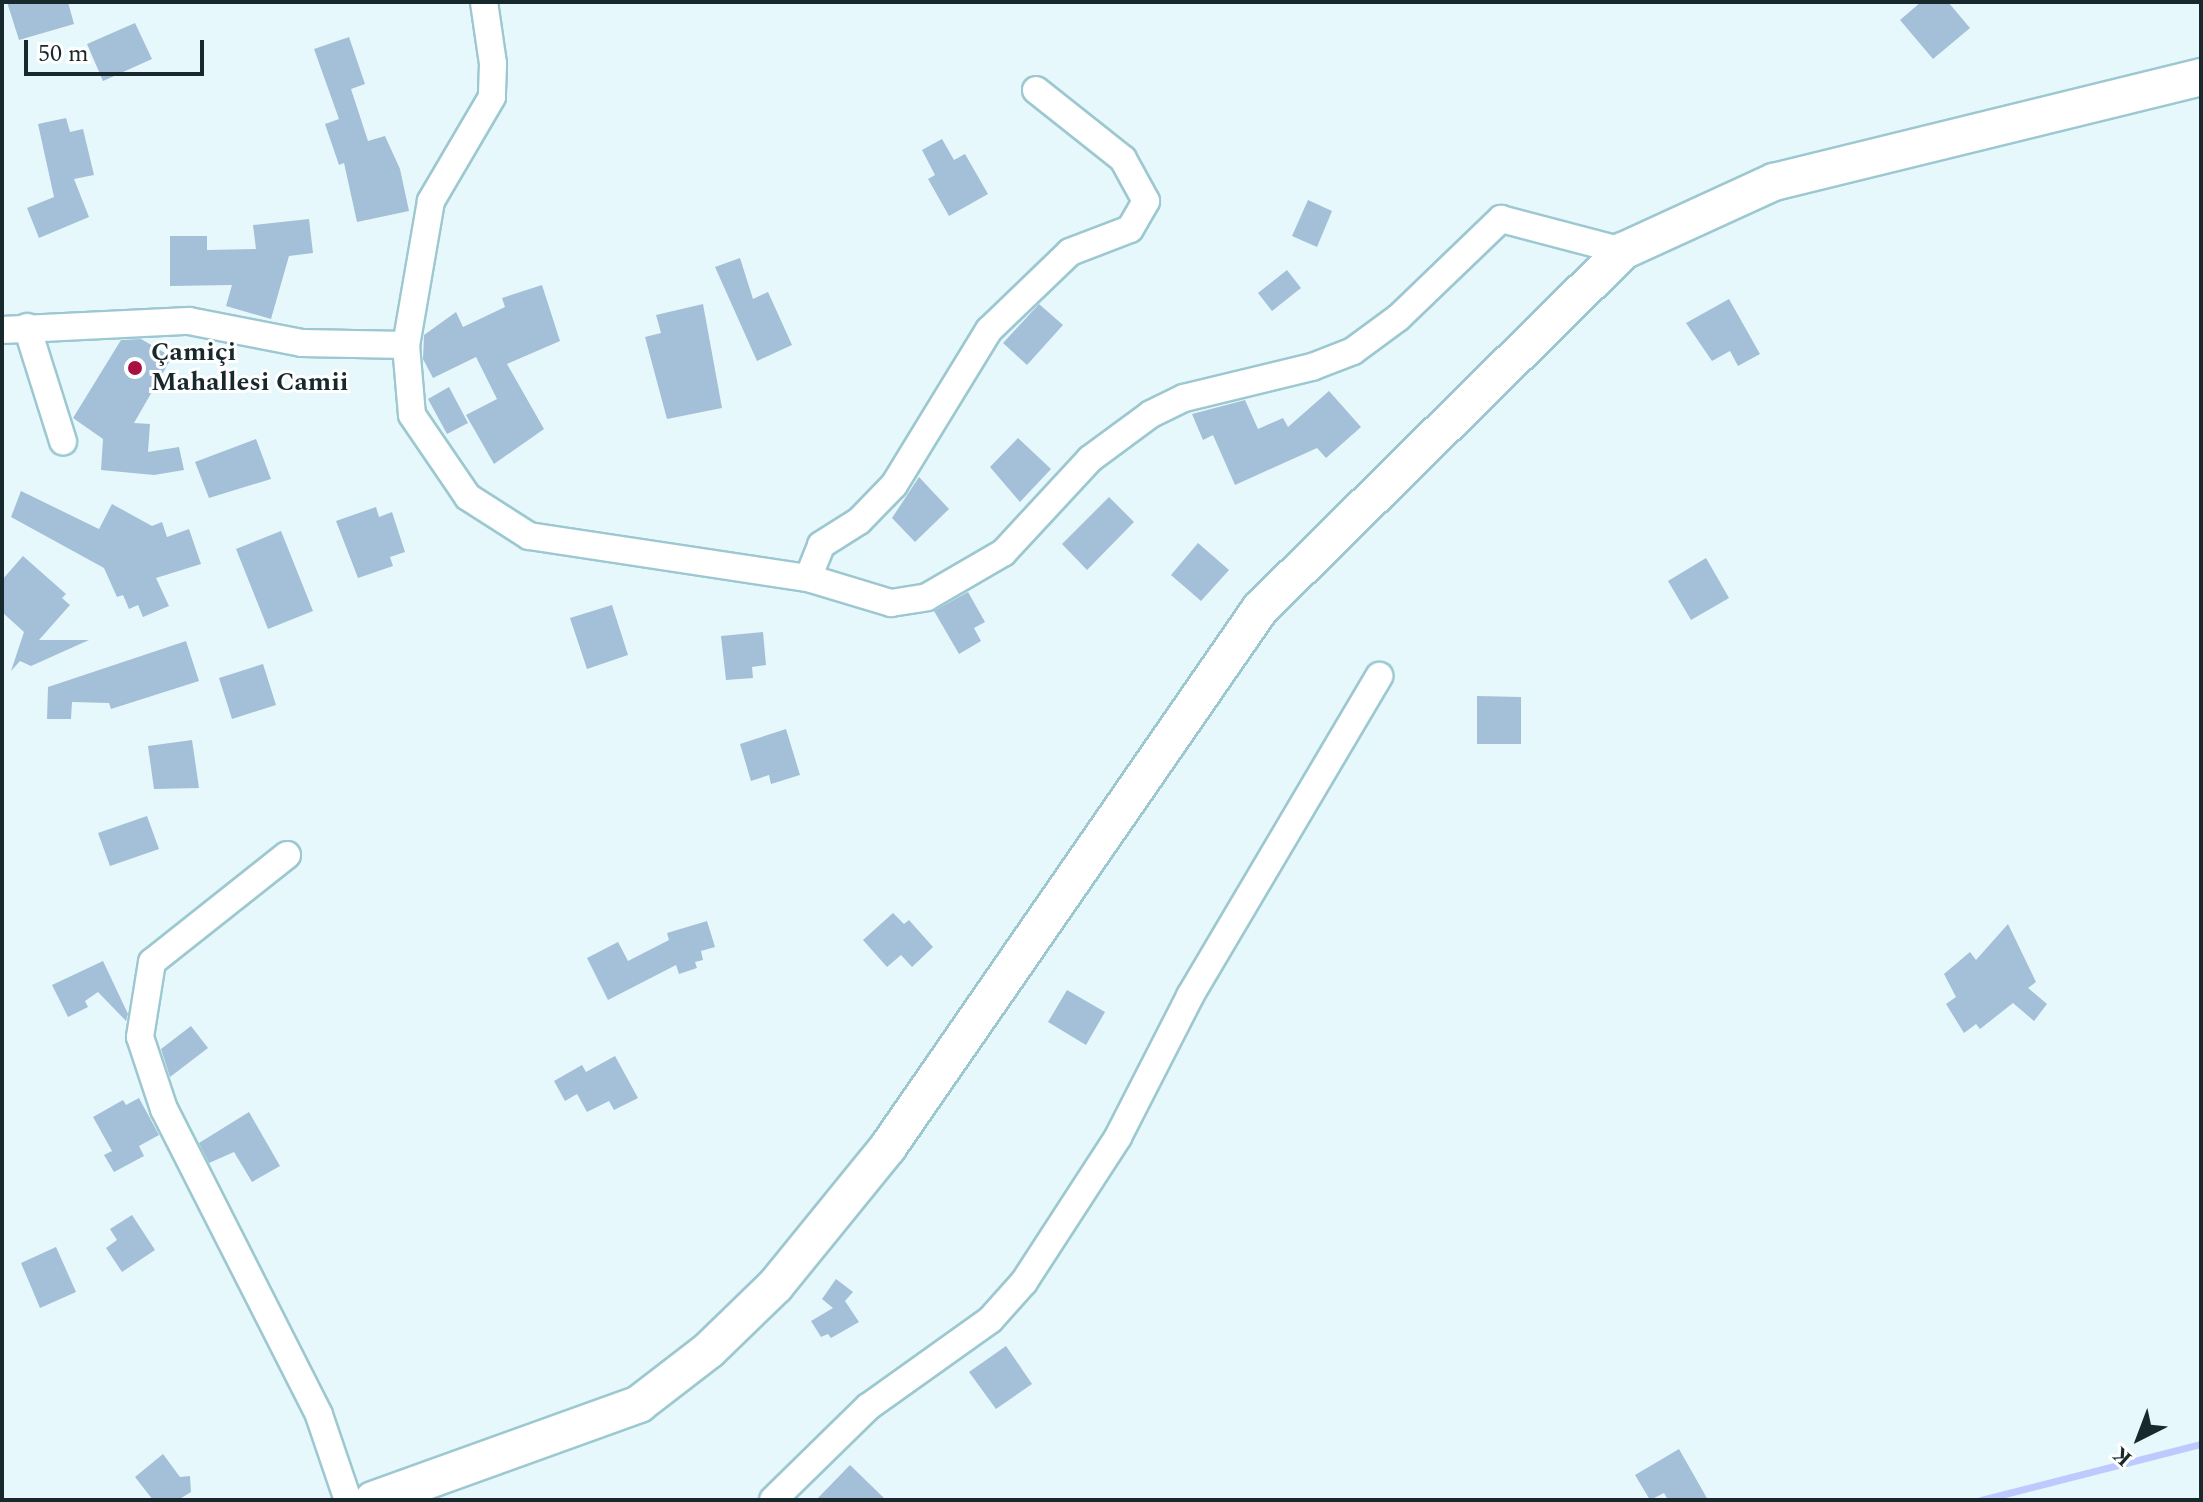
<!DOCTYPE html>
<html>
<head>
<meta charset="utf-8">
<style>
	body { margin:0 }
	#map { position:relative; width:2203px; height:1502px; overflow:hidden; background:#e6f8fb; font-family:Spectral,serif }
	div>[style] { position:absolute }
	[style*='--x'] { left:calc(var(--x)*1px); top:calc(var(--y)*1px); width:calc(var(--w)*1px); rotate:calc(var(--a)*1deg) }
	.stream>* { height:7px; margin:-3.5px; padding:0 3.5px; transform-origin:3.5px; border-radius:3.5px; background:#bec9fe }
	.building>* { inset:0; background:#a3c0d8 }
	.roads { filter:drop-shadow(2px 0 #9dc8d1) drop-shadow(-2px 0 #9dc8d1) drop-shadow(0 2px #9dc8d1) drop-shadow(0 -2px #9dc8d1) }
	.minor>* { height:26px; margin:-13px; padding:0 13px; transform-origin:13px; border-radius:13px; background:#fff }
	.secondary>* { height:36px; margin:-18px; padding:0 18px; transform-origin:18px; border-radius:18px; background:#fff }
	.dots>* { width:22px; height:22px; translate:-50% -50%; box-sizing:border-box; border:4px solid #fff; border-radius:50% }
	span { translate:-50% -50%; white-space:nowrap; text-align:center; line-height:1.15; -webkit-text-stroke:6px #fff; paint-order:stroke }
	.poi-label { font-size:26px; color:#18292d; font-weight:700 }
	.left { translate:0 -50%; text-align:left }
	.frame { position:absolute; inset:0; border:4px solid #18292d; pointer-events:none }
	.north { position:absolute; left:2099px; top:1398px; width:80px; height:80px; -webkit-text-stroke:6px #fff; paint-order:stroke; rotate:222deg; font-size:22px; font-weight:700; line-height:32px; text-align:center; color:#18292d }
	.north::after { content:''; display:block; margin:auto; width:28px; height:36px; background:#18292d; clip-path:polygon(50% 0,100% 100%,50% 72%,0 100%) }
	.scale { position:absolute; left:24px; top:40px; width:180px; height:36px; box-sizing:border-box; border:4px solid #18292d; border-top:0; padding-left:10px; font-size:24px; line-height:28px; white-space:nowrap; color:#18292d; -webkit-text-stroke:6px #fff; paint-order:stroke }
</style>
</head>
<body>
<div id="map">
	<div class="stream">
		<i style="--x:1981;--y:1500;--w:227;--a:-14.3"></i>
	</div>
	<div class="building">
		<i style="clip-path:polygon(7px 2px,68px 2px,74px 24px,19px 40px)"></i>
		<i style="clip-path:polygon(1921px 2px,1948px 2px,1970px 28px,1933px 59px,1900px 20px)"></i>
		<i style="clip-path:polygon(135px 23px,152px 59px,103px 81px,87px 44px)"></i>
		<i style="clip-path:polygon(349px 37px,365px 84px,351px 89px,368px 141px,385px 136px,400px 169px,409px 211px,357px 222px,344px 163px,339px 165px,325px 124px,339px 119px,314px 49px)"></i>
		<i style="clip-path:polygon(66px 118px,70px 132px,83px 129px,94px 175px,74px 179px,89px 217px,39px 238px,27px 208px,54px 197px,38px 124px)"></i>
		<i style="clip-path:polygon(942px 139px,954px 160px,965px 154px,988px 194px,949px 216px,928px 179px,935px 175px,922px 150px)"></i>
		<i style="clip-path:polygon(1308px 200px,1332px 211px,1317px 247px,1292px 236px)"></i>
		<i style="clip-path:polygon(309px 219px,313px 253px,289px 256px,271px 319px,226px 306px,232px 285px,170px 286px,170px 236px,207px 236px,207px 250px,256px 249px,253px 225px)"></i>
		<i style="clip-path:polygon(740px 258px,753px 299px,768px 292px,792px 345px,757px 361px,715px 267px)"></i>
		<i style="clip-path:polygon(1287px 270px,1301px 288px,1272px 311px,1258px 293px)"></i>
		<i style="clip-path:polygon(542px 285px,560px 341px,507px 364px,544px 429px,494px 464px,466px 415px,497px 399px,476px 357px,433px 378px,423px 359px,424px 335px,456px 312px,463px 327px,505px 307px,502px 298px)"></i>
		<i style="clip-path:polygon(1729px 299px,1760px 354px,1738px 366px,1730px 351px,1712px 361px,1686px 323px)"></i>
		<i style="clip-path:polygon(703px 304px,722px 408px,667px 419px,645px 337px,661px 333px,656px 315px)"></i>
		<i style="clip-path:polygon(1039px 304px,1063px 325px,1027px 365px,1003px 343px)"></i>
		<i style="clip-path:polygon(141px 339px,172px 357px,134px 423px,150px 424px,148px 452px,179px 447px,184px 470px,154px 475px,101px 470px,103px 439px,73px 418px,121px 340px)"></i>
		<i style="clip-path:polygon(449px 387px,468px 423px,447px 434px,428px 399px)"></i>
		<i style="clip-path:polygon(1329px 391px,1361px 427px,1326px 458px,1317px 448px,1235px 485px,1213px 435px,1203px 440px,1192px 414px,1245px 400px,1258px 429px,1283px 418px,1288px 427px)"></i>
		<i style="clip-path:polygon(1018px 438px,1051px 469px,1020px 502px,990px 467px)"></i>
		<i style="clip-path:polygon(256px 439px,271px 479px,209px 498px,195px 462px)"></i>
		<i style="clip-path:polygon(919px 477px,949px 509px,915px 542px,892px 518px)"></i>
		<i style="clip-path:polygon(21px 491px,99px 529px,112px 504px,152px 526px,162px 522px,167px 537px,189px 529px,201px 564px,156px 578px,169px 606px,143px 617px,138px 605px,129px 609px,123px 595px,117px 597px,104px 568px,11px 517px)"></i>
		<i style="clip-path:polygon(1109px 497px,1134px 522px,1087px 570px,1062px 544px)"></i>
		<i style="clip-path:polygon(376px 507px,379px 517px,392px 512px,405px 552px,390px 557px,393px 566px,358px 578px,336px 521px)"></i>
		<i style="clip-path:polygon(281px 531px,313px 611px,268px 629px,236px 549px)"></i>
		<i style="clip-path:polygon(1198px 543px,1229px 570px,1201px 601px,1171px 575px)"></i>
		<i style="clip-path:polygon(23px 556px,66px 594px,62px 598px,70px 605px,39px 640px,89px 640px,31px 666px,20px 661px,11px 671px,24px 632px,2px 612px,2px 580px)"></i>
		<i style="clip-path:polygon(1706px 558px,1729px 598px,1691px 620px,1668px 581px)"></i>
		<i style="clip-path:polygon(968px 592px,985px 622px,974px 628px,981px 641px,959px 654px,934px 611px)"></i>
		<i style="clip-path:polygon(612px 605px,628px 655px,587px 669px,570px 618px)"></i>
		<i style="clip-path:polygon(763px 632px,766px 665px,752px 667px,753px 678px,726px 680px,721px 636px)"></i>
		<i style="clip-path:polygon(186px 641px,199px 681px,111px 709px,109px 703px,72px 702px,71px 719px,47px 719px,48px 687px)"></i>
		<i style="clip-path:polygon(263px 664px,276px 705px,232px 719px,219px 678px)"></i>
		<i style="clip-path:polygon(1477px 696px,1521px 697px,1521px 744px,1477px 744px)"></i>
		<i style="clip-path:polygon(786px 729px,800px 775px,771px 784px,769px 775px,751px 781px,740px 744px)"></i>
		<i style="clip-path:polygon(192px 740px,199px 788px,154px 789px,148px 746px)"></i>
		<i style="clip-path:polygon(147px 816px,159px 849px,110px 866px,98px 833px)"></i>
		<i style="clip-path:polygon(893px 913px,904px 924px,909px 920px,933px 947px,912px 967px,901px 955px,887px 967px,863px 940px)"></i>
		<i style="clip-path:polygon(707px 921px,715px 947px,701px 951px,703px 960px,695px 962px,697px 968px,679px 974px,676px 965px,608px 1000px,587px 958px,618px 942px,628px 961px,669px 940px,667px 933px)"></i>
		<i style="clip-path:polygon(2008px 924px,2036px 982px,2028px 988px,2047px 1004px,2034px 1021px,2013px 1003px,1980px 1029px,1976px 1024px,1964px 1033px,1946px 1004px,1956px 997px,1944px 974px,1970px 952px,1976px 960px)"></i>
		<i style="clip-path:polygon(103px 961px,128px 1014px,126px 1021px,98px 992px,85px 1001px,88px 1007px,68px 1017px,52px 985px)"></i>
		<i style="clip-path:polygon(1067px 990px,1105px 1012px,1086px 1045px,1048px 1022px)"></i>
		<i style="clip-path:polygon(191px 1026px,208px 1048px,170px 1077px,161px 1049px)"></i>
		<i style="clip-path:polygon(615px 1056px,638px 1098px,614px 1110px,609px 1101px,587px 1112px,577px 1094px,565px 1101px,554px 1081px,582px 1065px,586px 1072px)"></i>
		<i style="clip-path:polygon(139px 1098px,159px 1135px,139px 1146px,144px 1156px,114px 1172px,104px 1155px,112px 1151px,93px 1117px,123px 1100px,126px 1105px)"></i>
		<i style="clip-path:polygon(249px 1112px,280px 1166px,252px 1182px,234px 1152px,209px 1163px,199px 1143px)"></i>
		<i style="clip-path:polygon(132px 1215px,155px 1250px,122px 1272px,106px 1248px,117px 1240px,110px 1229px)"></i>
		<i style="clip-path:polygon(56px 1247px,76px 1292px,40px 1308px,21px 1263px)"></i>
		<i style="clip-path:polygon(836px 1279px,853px 1292px,845px 1301px,859px 1322px,831px 1338px,828px 1334px,821px 1337px,811px 1321px,833px 1308px,822px 1299px)"></i>
		<i style="clip-path:polygon(1006px 1346px,1032px 1384px,996px 1409px,969px 1372px)"></i>
		<i style="clip-path:polygon(1679px 1449px,1708px 1500px,1668px 1500px,1664px 1493px,1650px 1500px,1635px 1475px)"></i>
		<i style="clip-path:polygon(163px 1454px,180px 1477px,190px 1476px,191px 1492px,178px 1500px,153px 1500px,135px 1477px)"></i>
		<i style="clip-path:polygon(850px 1465px,886px 1500px,816px 1500px)"></i>
	</div>
	<div class="roads">
		<div class="minor">
			<i style="--x:484;--y:2;--w:63;--a:81.7"></i>
			<i style="--x:493;--y:64;--w:33;--a:92"></i>
			<i style="--x:492;--y:97;--w:121;--a:120.4"></i>
			<i style="--x:431;--y:201;--w:146;--a:99.8"></i>
			<i style="--x:406;--y:345;--w:70;--a:85.1"></i>
			<i style="--x:412;--y:415;--w:99;--a:55.7"></i>
			<i style="--x:468;--y:497;--w:72;--a:32.6"></i>
			<i style="--x:529;--y:536;--w:282;--a:8.6"></i>
			<i style="--x:808;--y:578;--w:87;--a:16.8"></i>
			<i style="--x:891;--y:603;--w:36;--a:-9"></i>
			<i style="--x:927;--y:597;--w:88;--a:-30.1"></i>
			<i style="--x:1003;--y:553;--w:128;--a:-47.2"></i>
			<i style="--x:1090;--y:459;--w:76;--a:-36.4"></i>
			<i style="--x:1151;--y:414;--w:37;--a:-26"></i>
			<i style="--x:1184;--y:398;--w:132;--a:-13.6"></i>
			<i style="--x:1312;--y:367;--w:44;--a:-21.3"></i>
			<i style="--x:1353;--y:351;--w:56;--a:-36.3"></i>
			<i style="--x:1398;--y:318;--w:143;--a:-43.9"></i>
			<i style="--x:1501;--y:219;--w:126;--a:14.7"></i>
			<i style="--x:27;--y:327;--w:120;--a:72.5"></i>
			<i style="--x:2;--y:330;--w:187;--a:-2.8"></i>
			<i style="--x:189;--y:321;--w:115;--a:11"></i>
			<i style="--x:302;--y:343;--w:104;--a:1.1"></i>
			<i style="--x:808;--y:578;--w:35;--a:-68"></i>
			<i style="--x:821;--y:545;--w:45;--a:-32.3"></i>
			<i style="--x:859;--y:521;--w:50;--a:-45.8"></i>
			<i style="--x:894;--y:485;--w:182;--a:-58.5"></i>
			<i style="--x:989;--y:330;--w:112;--a:-43.9"></i>
			<i style="--x:1070;--y:252;--w:64;--a:-21"></i>
			<i style="--x:1130;--y:229;--w:32;--a:-60"></i>
			<i style="--x:1146;--y:201;--w:48;--a:-118.7"></i>
			<i style="--x:1123;--y:159;--w:111;--a:-141.6"></i>
			<i style="--x:287;--y:855;--w:172;--a:141.6"></i>
			<i style="--x:152;--y:962;--w:76;--a:99.1"></i>
			<i style="--x:140;--y:1037;--w:76;--a:71.6"></i>
			<i style="--x:164;--y:1109;--w:343;--a:63.1"></i>
			<i style="--x:319;--y:1415;--w:90;--a:71.2"></i>
			<i style="--x:773;--y:1500;--w:133;--a:-44.4"></i>
			<i style="--x:868;--y:1407;--w:150;--a:-35.5"></i>
			<i style="--x:990;--y:1320;--w:51;--a:-48.2"></i>
			<i style="--x:1024;--y:1282;--w:173;--a:-57"></i>
			<i style="--x:1118;--y:1137;--w:158;--a:-62.9"></i>
			<i style="--x:1190;--y:996;--w:372;--a:-59.4"></i>
		</div>
		<div class="secondary">
			<i style="--x:373;--y:1500;--w:283;--a:-19.8"></i>
			<i style="--x:639;--y:1404;--w:88;--a:-37.6"></i>
			<i style="--x:709;--y:1350;--w:93;--a:-44.1"></i>
			<i style="--x:776;--y:1285;--w:178;--a:-50.9"></i>
			<i style="--x:888;--y:1147;--w:654;--a:-55.34"></i>
			<i style="--x:1260;--y:609;--w:510;--a:-44.6"></i>
			<i style="--x:1623;--y:251;--w:166;--a:-24.6"></i>
			<i style="--x:1774;--y:182;--w:440;--a:-13.8"></i>
		</div>
	</div>
	<div class="dots">
		<i style="left:135px;top:368px;background:#a71042"></i>
	</div>
	<div class="poi-label">
		<span class="left" style="left:151px;top:368px">Çamiçi<br>Mahallesi Camii</span>
	</div>
	<div class="frame"></div>
	<div class="north">K</div>
	<div class="scale">50 m</div>
</div>
</body>
</html>
